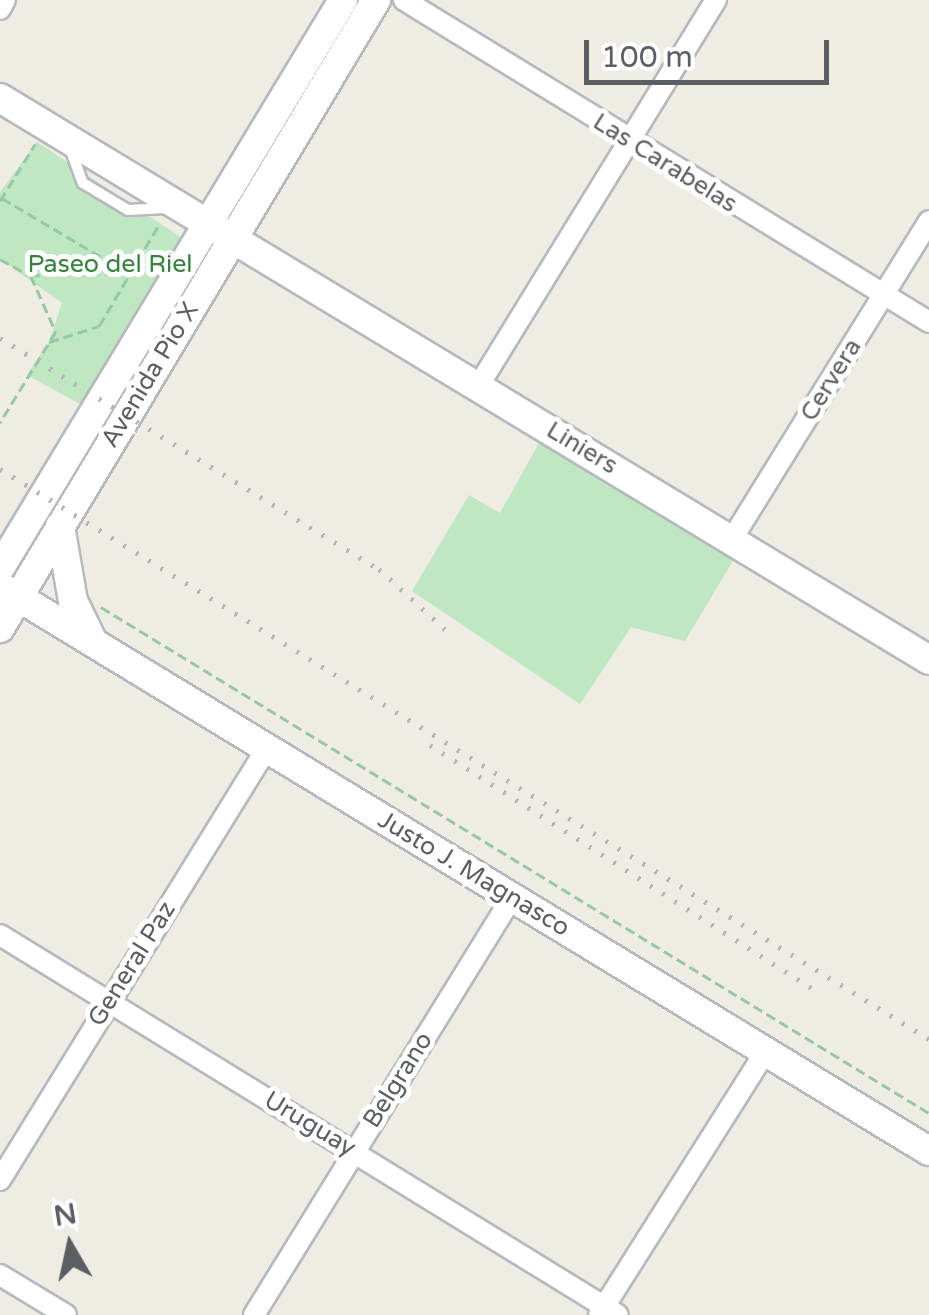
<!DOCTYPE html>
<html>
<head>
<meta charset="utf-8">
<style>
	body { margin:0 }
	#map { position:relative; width:929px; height:1315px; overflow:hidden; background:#eeece3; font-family:"Varela Round",sans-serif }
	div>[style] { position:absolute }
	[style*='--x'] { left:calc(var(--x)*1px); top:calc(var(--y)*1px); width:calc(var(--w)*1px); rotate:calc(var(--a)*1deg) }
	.green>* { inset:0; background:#bfe7c1 }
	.path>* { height:2.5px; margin-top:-1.25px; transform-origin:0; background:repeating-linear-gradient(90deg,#97c8a8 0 10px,transparent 0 15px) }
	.roads { filter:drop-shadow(2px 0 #b6b9be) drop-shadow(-2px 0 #b6b9be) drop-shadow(0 2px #b6b9be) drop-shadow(0 -2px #b6b9be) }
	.service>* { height:10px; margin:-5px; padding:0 5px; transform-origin:5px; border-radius:5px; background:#fff }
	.minor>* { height:20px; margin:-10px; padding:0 10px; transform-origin:10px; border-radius:10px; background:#fff }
	.secondary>* { height:28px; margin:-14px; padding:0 14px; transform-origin:14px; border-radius:14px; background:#fff }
	.rail>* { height:5px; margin-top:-2.5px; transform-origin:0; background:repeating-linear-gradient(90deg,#b4b5b5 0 2.5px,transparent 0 14.5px) }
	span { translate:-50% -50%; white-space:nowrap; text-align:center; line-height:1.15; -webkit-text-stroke:10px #fff; paint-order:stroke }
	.street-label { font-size:25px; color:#5b5f64 }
	.park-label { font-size:25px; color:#32843b }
	.north { position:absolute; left:20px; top:1195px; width:100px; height:100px; -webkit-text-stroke:8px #fff; paint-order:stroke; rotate:351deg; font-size:28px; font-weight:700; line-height:40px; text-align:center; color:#5b5f64 }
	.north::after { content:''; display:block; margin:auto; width:35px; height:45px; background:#5b5f64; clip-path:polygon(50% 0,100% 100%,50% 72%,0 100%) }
	.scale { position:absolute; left:584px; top:40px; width:245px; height:45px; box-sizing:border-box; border:5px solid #5b5f64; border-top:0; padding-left:12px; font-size:30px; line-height:35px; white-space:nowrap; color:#5b5f64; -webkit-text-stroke:8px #fff; paint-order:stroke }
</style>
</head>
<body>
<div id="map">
	<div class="green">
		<i style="clip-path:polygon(37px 142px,194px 246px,93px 411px,27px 375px,49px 342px,62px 303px,0 259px,0 192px)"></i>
		<i style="clip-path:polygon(539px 443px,734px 559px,685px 641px,631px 627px,580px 704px,412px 591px,469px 495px,500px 513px)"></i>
	</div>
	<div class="path">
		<i style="--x:2;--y:198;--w:149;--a:30.7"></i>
		<i style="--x:130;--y:274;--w:99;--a:178.8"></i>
		<i style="--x:0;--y:201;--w:67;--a:-58.4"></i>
		<i style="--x:0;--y:259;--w:35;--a:29"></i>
		<i style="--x:31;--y:276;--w:61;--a:65.9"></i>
		<i style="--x:56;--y:332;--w:107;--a:121.6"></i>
		<i style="--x:49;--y:342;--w:52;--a:-17.7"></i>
		<i style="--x:99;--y:326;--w:120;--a:-59.4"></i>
		<i style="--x:101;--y:607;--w:970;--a:31.43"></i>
	</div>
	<div class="roads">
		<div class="service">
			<i style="--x:70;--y:148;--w:37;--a:70"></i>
			<i style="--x:83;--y:183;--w:52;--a:31"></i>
			<i style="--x:128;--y:210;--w:38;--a:-3"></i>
		</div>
		<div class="minor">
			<i style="--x:404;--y:0;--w:616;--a:31.52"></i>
			<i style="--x:0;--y:9;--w:10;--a:-61"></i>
			<i style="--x:479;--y:385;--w:452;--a:-58.4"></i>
			<i style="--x:732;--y:539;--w:374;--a:-58.2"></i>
			<i style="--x:0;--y:935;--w:725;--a:31.59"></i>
			<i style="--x:0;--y:1180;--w:508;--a:-58.28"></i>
			<i style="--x:0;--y:1275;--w:77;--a:31.2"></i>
			<i style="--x:254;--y:1315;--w:491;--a:-58.3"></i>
			<i style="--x:599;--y:1315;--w:312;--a:-57.7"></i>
		</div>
		<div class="secondary">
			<i style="--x:0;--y:98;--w:1086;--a:31.17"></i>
			<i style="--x:60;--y:526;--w:76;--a:80.2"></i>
			<i style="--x:73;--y:601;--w:46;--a:64"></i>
			<i style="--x:0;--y:568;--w:664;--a:-58.87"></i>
			<i style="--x:0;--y:586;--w:1087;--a:31.31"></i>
			<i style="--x:0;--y:628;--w:732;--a:-59.09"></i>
		</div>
	</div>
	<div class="rail">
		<i style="--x:0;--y:338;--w:444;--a:31.4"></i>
		<i style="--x:379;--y:569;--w:95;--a:42.4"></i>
		<i style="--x:0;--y:469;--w:1090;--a:31.53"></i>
		<i style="--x:430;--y:745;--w:460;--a:32.5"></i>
	</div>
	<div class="street-label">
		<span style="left:665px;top:163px;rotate:32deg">Las Carabelas</span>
		<span style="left:150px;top:375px;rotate:-59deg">Avenida Pio X</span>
		<span style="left:831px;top:380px;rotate:-58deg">Cervera</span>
		<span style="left:582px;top:448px;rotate:31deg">Liniers</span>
		<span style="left:474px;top:874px;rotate:31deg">Justo J. Magnasco</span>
		<span style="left:132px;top:964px;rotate:-58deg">General Paz</span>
		<span style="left:398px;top:1080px;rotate:-58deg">Belgrano</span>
		<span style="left:310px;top:1124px;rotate:31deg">Uruguay</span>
	</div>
	<div class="park-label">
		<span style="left:110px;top:264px">Paseo del Riel</span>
	</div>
	<div class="north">N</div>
	<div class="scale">100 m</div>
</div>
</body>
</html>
